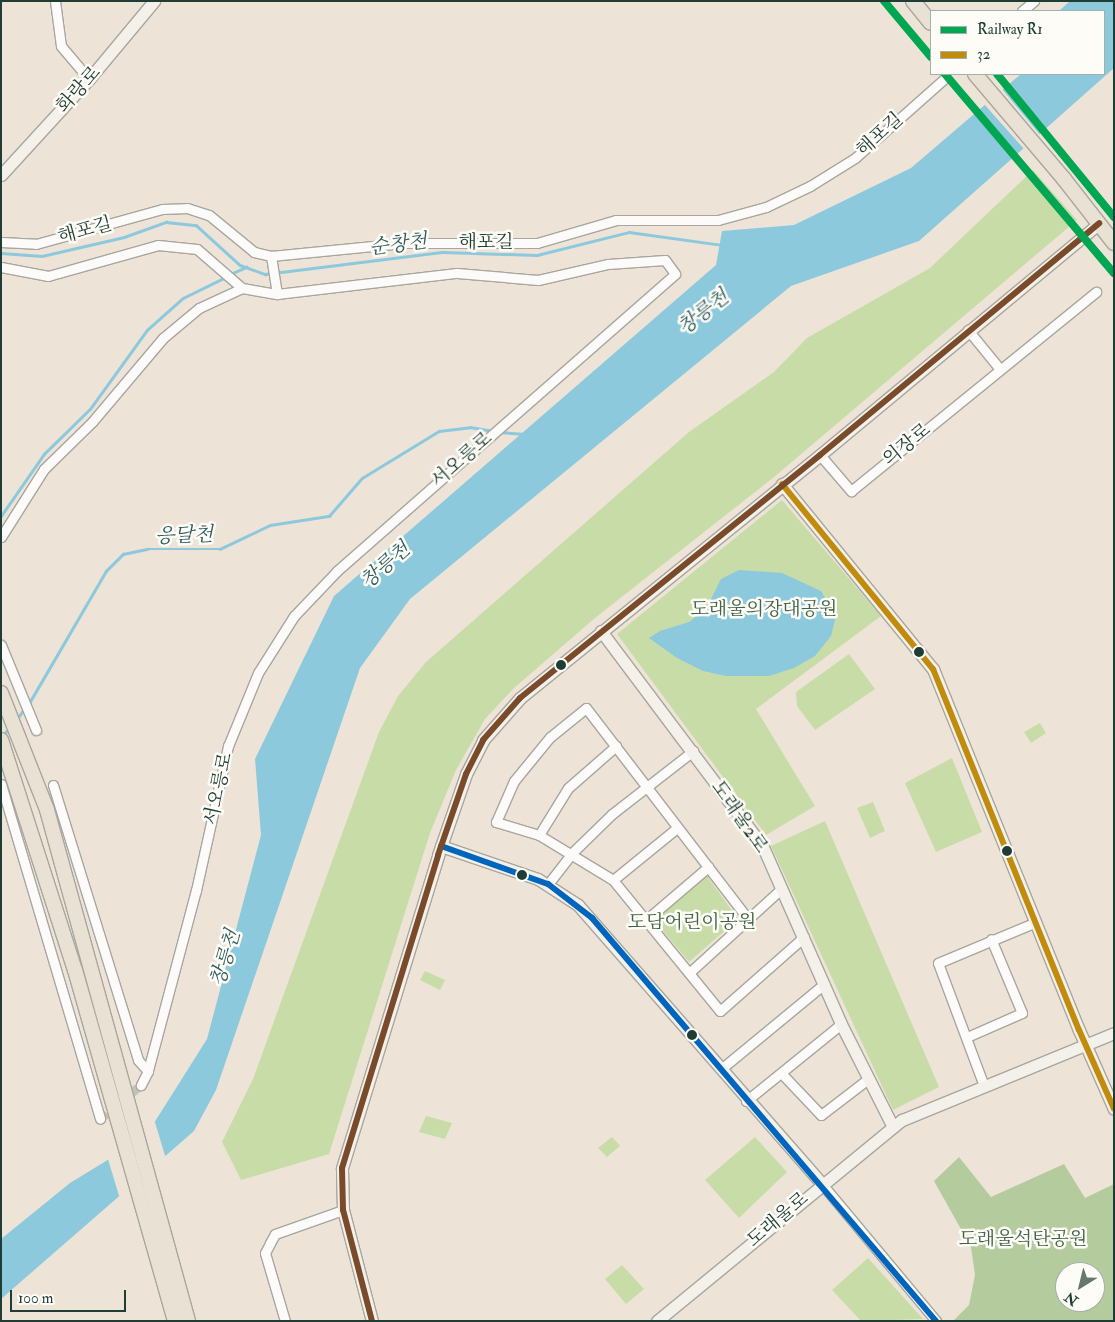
<!DOCTYPE html>
<html>
<head>
<meta charset="utf-8">
<style>
	body { margin:0 }
	#map { position:relative; width:1115px; height:1322px; overflow:hidden; background:#ede4d7; font-family:"IM FELL Double Pica","Noto Serif KR",serif }
	div>[style] { position:absolute }
	[style*='--x'] { left:calc(var(--x)*1px); top:calc(var(--y)*1px); width:calc(var(--w)*1px); rotate:calc(var(--a)*1deg) }
	.green>* { inset:0; background:#c8dca8 }
	.forest>* { inset:0; background:#b4cb9e }
	.water>* { inset:0; background:#8cc9dd }
	.pier>* { inset:0; background:#ede4d7 }
	.stream>* { height:2.5px; margin:-1.25px; padding:0 1.25px; transform-origin:1.25px; border-radius:1.25px; background:#8cc9dd }
	.street-tunnel>* { height:9px; margin-top:-4.5px; transform-origin:0; background:repeating-linear-gradient(90deg,#c4c3b6 0 9px,transparent 0 13.5px) }
	.roads { filter:drop-shadow(1px 0 #a8a69e) drop-shadow(-1px 0 #a8a69e) drop-shadow(0 1px #a8a69e) drop-shadow(0 -1px #a8a69e) }
	.street>* { height:9px; margin:-4.5px; padding:0 4.5px; transform-origin:4.5px; border-radius:4.5px; background:#fcfbf9 }
	.secondary>* { height:11px; margin:-5.5px; padding:0 5.5px; transform-origin:5.5px; border-radius:5.5px; background:#f4f1eb }
	.primary>* { height:14px; margin:-7px; padding:0 7px; transform-origin:7px; border-radius:7px; background:#e8e1d4 }
	.bus-1>* { height:6px; margin:-3px; padding:0 3px; transform-origin:3px; border-radius:3px; background:#c18c0d }
	.bus-2>* { height:6px; margin:-3px; padding:0 3px; transform-origin:3px; border-radius:3px; background:#0065bd }
	.bus-3>* { height:6px; margin:-3px; padding:0 3px; transform-origin:3px; border-radius:3px; background:#7a4b2a }
	.rail-1>* { height:8px; margin:-4px; padding:0 4px; transform-origin:4px; border-radius:4px; background:#00a651 }
	.dots>* { width:14px; height:14px; translate:-50% -50%; box-sizing:border-box; border:2px solid #fdfcf7; border-radius:50% }
	span { translate:-50% -50%; white-space:nowrap; text-align:center; line-height:1.15; -webkit-text-stroke:5px #fdfcf7; paint-order:stroke }
	.street-label { font-size:19px; color:#1f3d34 }
	.park-label { font-size:19px; color:#426348 }
	.water-label { font-size:20px; color:#305d5f; font-style:italic }
	.frame { position:absolute; inset:0; border:2px solid #1f3d34; pointer-events:none }
	.legend { position:absolute; left:930px; top:10px; width:175px; height:65px; box-sizing:border-box; background:#fdfcf7; border:1px solid #a4b0a9; margin:0; padding:6px 9px; list-style:none; font-size:15px; color:#1f3d34 }
	.legend li { display:flex; align-items:center; gap:10px; height:25px }
	.legend b { width:25px; border:1px solid #a4b0a9 }
	.north { position:absolute; left:1055px; top:1262px; width:50px; height:50px; box-sizing:border-box; background:#fdfcf7; border:1px solid #a4b0a9; border-radius:50%; rotate:216deg; font-size:14px; font-weight:700; line-height:20px; text-align:center; color:#1f3d34 }
	.north::after { content:''; display:block; margin:auto; width:18px; height:22px; background:#67776d; clip-path:polygon(50% 0,100% 100%,50% 72%,0 100%) }
	.scale { position:absolute; left:10px; top:1290px; width:116px; height:22px; box-sizing:border-box; border:2px solid #1f3d34; border-top:0; padding-left:6px; font-size:15px; line-height:18px; white-space:nowrap; color:#1f3d34; -webkit-text-stroke:4px #fdfcf7; paint-order:stroke }
</style>
</head>
<body>
<div id="map">
	<div class="green">
		<i style="clip-path:polygon(1033px 170px,1077px 220px,774px 477px,595px 618px,514px 688px,485px 719px,456px 770px,430px 833px,329px 1154px,241px 1180px,222px 1142px,253px 1079px,379px 732px,398px 696px,426px 662px,689px 432px,774px 372px,807px 338px,930px 268px)"></i>
		<i style="clip-path:polygon(782px 500px,881px 616px,756px 709px,815px 806px,766px 835px,617px 634px)"></i>
		<i style="clip-path:polygon(849px 654px,875px 689px,815px 730px,797px 706px,796px 692px)"></i>
		<i style="clip-path:polygon(1040px 723px,1046px 733px,1031px 743px,1024px 732px)"></i>
		<i style="clip-path:polygon(952px 758px,982px 832px,936px 852px,905px 783px)"></i>
		<i style="clip-path:polygon(873px 802px,885px 831px,870px 838px,857px 808px)"></i>
		<i style="clip-path:polygon(825px 821px,939px 1087px,893px 1110px,771px 846px)"></i>
		<i style="clip-path:polygon(707px 876px,738px 919px,689px 962px,654px 920px)"></i>
		<i style="clip-path:polygon(425px 971px,445px 980px,440px 990px,420px 980px)"></i>
		<i style="clip-path:polygon(426px 1116px,452px 1123px,445px 1139px,419px 1132px)"></i>
		<i style="clip-path:polygon(612px 1137px,620px 1146px,607px 1157px,598px 1148px)"></i>
		<i style="clip-path:polygon(755px 1137px,787px 1172px,739px 1218px,705px 1180px)"></i>
		<i style="clip-path:polygon(868px 1258px,923px 1319px,861px 1321px,832px 1290px)"></i>
		<i style="clip-path:polygon(622px 1265px,644px 1289px,626px 1304px,605px 1279px)"></i>
	</div>
	<div class="forest">
		<i style="clip-path:polygon(evenodd,959px 1157px,991px 1197px,1064px 1164px,1085px 1198px,1114px 1184px,1114px 1321px,953px 1321px,969px 1305px,975px 1275px,971px 1247px,934px 1181px,959px 1157px,1065px 1272px,1095px 1272px,1095px 1302px,1065px 1302px,1065px 1272px)"></i>
	</div>
	<div class="water">
		<i style="clip-path:polygon(1070px 1px,1114px 1px,1114px 68px,919px 241px,791px 286px,410px 599px,360px 668px,216px 1090px,194px 1131px,1px 1299px,1px 1239px,70px 1183px,106px 1161px,154px 1123px,207px 1039px,261px 835px,255px 759px,334px 596px,716px 265px,722px 231px,794px 225px,911px 168px,1021px 74px,1104px 74px,1104px 11px,1059px 11px)"></i>
		<i style="clip-path:polygon(739px 570px,782px 573px,821px 591px,836px 616px,831px 636px,815px 656px,794px 668px,769px 676px,726px 676px,703px 671px,677px 658px,649px 638px,660px 631px,689px 622px,706px 609px,721px 579px)"></i>
	</div>
	<div class="pier">
		<i style="clip-path:polygon(1002px 89px,1041px 136px,1025px 150px,984px 104px)"></i>
		<i style="clip-path:polygon(154px 1119px,166px 1159px,120px 1199px,107px 1156px)"></i>
	</div>
	<div class="stream">
		<i style="--x:1;--y:253;--w:41;--a:4.2"></i>
		<i style="--x:42;--y:256;--w:84;--a:-13"></i>
		<i style="--x:124;--y:237;--w:45;--a:-19.7"></i>
		<i style="--x:166;--y:222;--w:30;--a:6"></i>
		<i style="--x:196;--y:225;--w:59;--a:42.3"></i>
		<i style="--x:240;--y:265;--w:27;--a:20"></i>
		<i style="--x:265;--y:274;--w:178;--a:-7.1"></i>
		<i style="--x:442;--y:252;--w:95;--a:1.8"></i>
		<i style="--x:537;--y:255;--w:95;--a:-14"></i>
		<i style="--x:629;--y:232;--w:95;--a:7.9"></i>
		<i style="--x:231;--y:274;--w:17;--a:-25"></i>
		<i style="--x:498;--y:432;--w:27;--a:4"></i>
		<i style="--x:1;--y:516;--w:75;--a:-55.3"></i>
		<i style="--x:44;--y:454;--w:64;--a:-44.4"></i>
		<i style="--x:90;--y:409;--w:97;--a:-54.2"></i>
		<i style="--x:147;--y:330;--w:48;--a:-41.6"></i>
		<i style="--x:183;--y:298;--w:48;--a:-26"></i>
		<i style="--x:28;--y:705;--w:155;--a:-59.8"></i>
		<i style="--x:106;--y:571;--w:24;--a:-45"></i>
		<i style="--x:123;--y:554;--w:25;--a:-12"></i>
		<i style="--x:147;--y:549;--w:73;--a:0"></i>
		<i style="--x:220;--y:549;--w:55;--a:-25.6"></i>
		<i style="--x:270;--y:525;--w:60;--a:-8.7"></i>
		<i style="--x:329;--y:516;--w:50;--a:-49"></i>
		<i style="--x:362;--y:478;--w:90;--a:-31.4"></i>
		<i style="--x:439;--y:431;--w:31;--a:-7"></i>
		<i style="--x:470;--y:427;--w:23;--a:10"></i>
		<i style="--x:17;--y:719;--w:12;--a:-55"></i>
		<i style="--x:2;--y:736;--w:12;--a:-48"></i>
	</div>
	<div class="street-tunnel">
		<i style="--x:100;--y:1119;--w:53;--a:-39.7"></i>
	</div>
	<div class="roads">
		<div class="street">
			<i style="--x:55;--y:1;--w:45;--a:82.4"></i>
			<i style="--x:61;--y:46;--w:43;--a:49.7"></i>
			<i style="--x:1022;--y:11;--w:16;--a:-40"></i>
			<i style="--x:1;--y:242;--w:35;--a:3"></i>
			<i style="--x:36;--y:244;--w:131;--a:-15.5"></i>
			<i style="--x:162;--y:209;--w:25;--a:-2"></i>
			<i style="--x:187;--y:208;--w:23;--a:18"></i>
			<i style="--x:209;--y:215;--w:58;--a:39.4"></i>
			<i style="--x:254;--y:252;--w:17;--a:13"></i>
			<i style="--x:271;--y:256;--w:133;--a:-5.6"></i>
			<i style="--x:403;--y:243;--w:134;--a:0"></i>
			<i style="--x:537;--y:243;--w:82;--a:-16.2"></i>
			<i style="--x:616;--y:220;--w:102;--a:0"></i>
			<i style="--x:718;--y:220;--w:50;--a:-15.2"></i>
			<i style="--x:766;--y:207;--w:49;--a:-25.5"></i>
			<i style="--x:810;--y:186;--w:53;--a:-31.9"></i>
			<i style="--x:855;--y:158;--w:119;--a:-41.6"></i>
			<i style="--x:271;--y:256;--w:38;--a:81"></i>
			<i style="--x:1;--y:267;--w:48;--a:10.8"></i>
			<i style="--x:48;--y:276;--w:114;--a:-15.7"></i>
			<i style="--x:158;--y:245;--w:39;--a:6"></i>
			<i style="--x:197;--y:249;--w:60;--a:40.9"></i>
			<i style="--x:242;--y:288;--w:36;--a:10"></i>
			<i style="--x:277;--y:294;--w:181;--a:-6.7"></i>
			<i style="--x:457;--y:273;--w:81;--a:4.9"></i>
			<i style="--x:538;--y:280;--w:72;--a:-12.9"></i>
			<i style="--x:608;--y:264;--w:57;--a:-4"></i>
			<i style="--x:665;--y:260;--w:17;--a:54"></i>
			<i style="--x:675;--y:274;--w:450;--a:138.7"></i>
			<i style="--x:337;--y:571;--w:62;--a:133.7"></i>
			<i style="--x:294;--y:616;--w:67;--a:122.3"></i>
			<i style="--x:258;--y:673;--w:79;--a:112.3"></i>
			<i style="--x:228;--y:746;--w:148;--a:102.5"></i>
			<i style="--x:196;--y:890;--w:187;--a:104.9"></i>
			<i style="--x:148;--y:1071;--w:16;--a:117"></i>
			<i style="--x:968;--y:330;--w:49;--a:50.8"></i>
			<i style="--x:820;--y:455;--w:48;--a:49.3"></i>
			<i style="--x:851;--y:491;--w:316;--a:-39.1"></i>
			<i style="--x:1;--y:537;--w:80;--a:-57.7"></i>
			<i style="--x:44;--y:469;--w:67;--a:-44.4"></i>
			<i style="--x:92;--y:422;--w:110;--a:-49.8"></i>
			<i style="--x:163;--y:338;--w:47;--a:-39.8"></i>
			<i style="--x:199;--y:308;--w:47;--a:-24.9"></i>
			<i style="--x:1;--y:645;--w:92;--a:67.6"></i>
			<i style="--x:1;--y:784;--w:349;--a:73.5"></i>
			<i style="--x:53;--y:785;--w:288;--a:72.8"></i>
			<i style="--x:138;--y:1060;--w:15;--a:48"></i>
			<i style="--x:539;--y:835;--w:55;--a:-58.3"></i>
			<i style="--x:568;--y:788;--w:64;--a:-41.2"></i>
			<i style="--x:613;--y:880;--w:82;--a:-39.1"></i>
			<i style="--x:548;--y:884;--w:39;--a:-52"></i>
			<i style="--x:572;--y:853;--w:56;--a:-44.3"></i>
			<i style="--x:612;--y:814;--w:103;--a:-37.9"></i>
			<i style="--x:748;--y:919;--w:266;--a:-127.5"></i>
			<i style="--x:586;--y:708;--w:46;--a:141.1"></i>
			<i style="--x:550;--y:737;--w:57;--a:129.3"></i>
			<i style="--x:514;--y:781;--w:45;--a:113.7"></i>
			<i style="--x:496;--y:822;--w:45;--a:16.8"></i>
			<i style="--x:539;--y:835;--w:87;--a:31.3"></i>
			<i style="--x:613;--y:880;--w:169;--a:50.8"></i>
			<i style="--x:720;--y:1011;--w:112;--a:-41.4"></i>
			<i style="--x:646;--y:920;--w:82;--a:-40.5"></i>
			<i style="--x:689;--y:973;--w:125;--a:-42.4"></i>
			<i style="--x:967;--y:1037;--w:60;--a:-23.6"></i>
			<i style="--x:1022;--y:1013;--w:80;--a:-112.7"></i>
			<i style="--x:721;--y:1069;--w:134;--a:-39.5"></i>
			<i style="--x:783;--y:1075;--w:55;--a:46.5"></i>
			<i style="--x:821;--y:1115;--w:59;--a:-37.5"></i>
			<i style="--x:984;--y:1086;--w:131;--a:-110.5"></i>
			<i style="--x:938;--y:963;--w:106;--a:-22.7"></i>
			<i style="--x:746;--y:1101;--w:122;--a:-39"></i>
			<i style="--x:822;--y:1184;--w:178;--a:50.2"></i>
			<i style="--x:285;--y:1321;--w:71;--a:-106.4"></i>
			<i style="--x:265;--y:1253;--w:11;--a:-63"></i>
			<i style="--x:270;--y:1243;--w:10;--a:-61"></i>
			<i style="--x:275;--y:1234;--w:72;--a:-19.4"></i>
		</div>
		<div class="secondary">
			<i style="--x:1;--y:175;--w:130;--a:-47.5"></i>
			<i style="--x:89;--y:79;--w:102;--a:-50.2"></i>
			<i style="--x:782;--y:484;--w:239;--a:50.8"></i>
			<i style="--x:933;--y:669;--w:389;--a:68"></i>
			<i style="--x:1079;--y:1030;--w:86;--a:66.1"></i>
			<i style="--x:601;--y:631;--w:270;--a:53.1"></i>
			<i style="--x:763;--y:847;--w:193;--a:66.2"></i>
			<i style="--x:841;--y:1024;--w:115;--a:63.2"></i>
			<i style="--x:441;--y:846;--w:102;--a:18.8"></i>
			<i style="--x:538;--y:879;--w:48;--a:33"></i>
			<i style="--x:578;--y:905;--w:371;--a:48.8"></i>
			<i style="--x:372;--y:1321;--w:115;--a:-104.6"></i>
			<i style="--x:343;--y:1210;--w:42;--a:-91.4"></i>
			<i style="--x:342;--y:1168;--w:327;--a:-72.9"></i>
			<i style="--x:438;--y:855;--w:86;--a:-70.9"></i>
			<i style="--x:466;--y:774;--w:38;--a:-63"></i>
			<i style="--x:483;--y:740;--w:56;--a:-48.6"></i>
			<i style="--x:520;--y:698;--w:386;--a:-39"></i>
			<i style="--x:820;--y:455;--w:363;--a:-39.7"></i>
			<i style="--x:657;--y:1321;--w:317;--a:-39.4"></i>
			<i style="--x:902;--y:1120;--w:229;--a:-22.3"></i>
		</div>
		<div class="primary">
			<i style="--x:913;--y:1;--w:28;--a:51"></i>
			<i style="--x:975;--y:74;--w:138;--a:49.7"></i>
			<i style="--x:1064;--y:179;--w:81;--a:52"></i>
			<i style="--x:1;--y:693;--w:126;--a:68.5"></i>
			<i style="--x:47;--y:810;--w:530;--a:74.57"></i>
			<i style="--x:1;--y:740;--w:242;--a:72.2"></i>
			<i style="--x:75;--y:970;--w:365;--a:74.1"></i>
		</div>
	</div>
	<div class="bus-1">
		<i style="--x:782;--y:484;--w:239;--a:50.8"></i>
		<i style="--x:933;--y:669;--w:389;--a:68"></i>
		<i style="--x:1079;--y:1030;--w:86;--a:66.1"></i>
	</div>
	<div class="bus-2">
		<i style="--x:441;--y:846;--w:114;--a:19.6"></i>
		<i style="--x:548;--y:884;--w:56;--a:37.7"></i>
		<i style="--x:592;--y:918;--w:530;--a:49.52"></i>
	</div>
	<div class="bus-3">
		<i style="--x:372;--y:1321;--w:115;--a:-104.6"></i>
		<i style="--x:343;--y:1210;--w:42;--a:-91.4"></i>
		<i style="--x:342;--y:1168;--w:327;--a:-72.9"></i>
		<i style="--x:438;--y:855;--w:86;--a:-70.9"></i>
		<i style="--x:466;--y:774;--w:38;--a:-63"></i>
		<i style="--x:483;--y:740;--w:56;--a:-48.6"></i>
		<i style="--x:520;--y:698;--w:386;--a:-39"></i>
		<i style="--x:820;--y:455;--w:363;--a:-39.7"></i>
	</div>
	<div class="rail-1">
		<i style="--x:884;--y:1;--w:73;--a:50"></i>
		<i style="--x:945;--y:74;--w:261;--a:49.7"></i>
		<i style="--x:997;--y:74;--w:185;--a:50.7"></i>
	</div>
	<div class="dots">
		<i style="left:919px;top:652px;background:#1f3d34"></i>
		<i style="left:561px;top:665px;background:#1f3d34"></i>
		<i style="left:1007px;top:851px;background:#1f3d34"></i>
		<i style="left:522px;top:875px;background:#1f3d34"></i>
		<i style="left:692px;top:1035px;background:#1f3d34"></i>
	</div>
	<div class="street-label">
		<span style="left:79px;top:90px;rotate:-48deg">화랑로</span>
		<span style="left:880px;top:135px;rotate:-42deg">해포길</span>
		<span style="left:85px;top:231px;rotate:-15deg">해포길</span>
		<span style="left:486px;top:243px">해포길</span>
		<span style="left:907px;top:445px;rotate:-39deg">의장로</span>
		<span style="left:462px;top:460px;rotate:-41deg">서오릉로</span>
		<span style="left:219px;top:789px;rotate:-78deg">서오릉로</span>
		<span style="left:739px;top:817px;rotate:55deg">도래울2로</span>
		<span style="left:778px;top:1220px;rotate:-40deg">도래울로</span>
	</div>
	<div class="park-label">
		<span style="left:764px;top:610px">도래울의장대공원</span>
		<span style="left:692px;top:923px">도담어린이공원</span>
		<span style="left:1023px;top:1240px">도래울석탄공원</span>
	</div>
	<div class="water-label">
		<span style="left:398px;top:244px;rotate:-7deg">순창천</span>
		<span style="left:703px;top:312px;rotate:-38deg">창릉천</span>
		<span style="left:184px;top:535px;rotate:-2deg">응달천</span>
		<span style="left:385px;top:565px;rotate:-41deg">창릉천</span>
		<span style="left:225px;top:958px;rotate:-73deg">창릉천</span>
	</div>
	<div class="frame"></div>
	<ul class="legend">
	<li><b style="height:6px;background:#00a651"></b>Railway R1</li>
	<li><b style="height:6px;background:#c18c0d"></b>32</li>
	</ul>
	<div class="north">N</div>
	<div class="scale">100 m</div>
</div>
</body>
</html>
